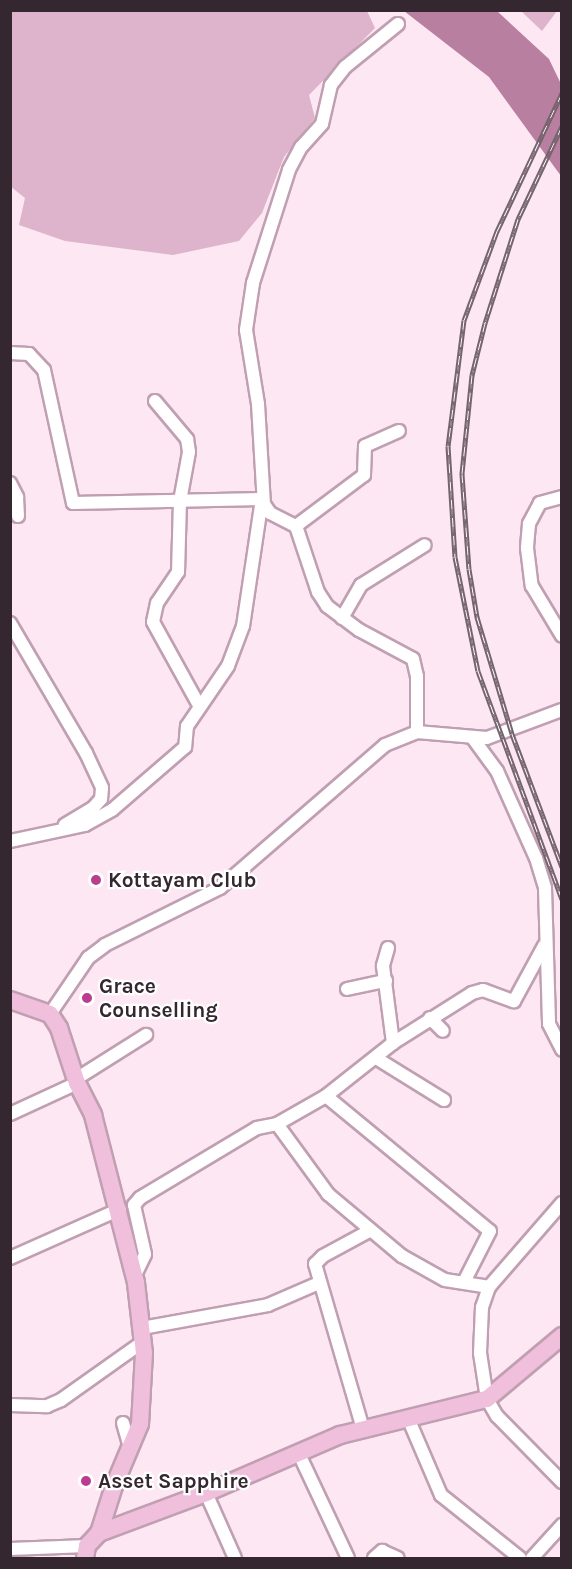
<!DOCTYPE html>
<html>
<head>
<meta charset="utf-8">
<style>
	body { margin:0 }
	#map { position:relative; width:572px; height:1569px; overflow:hidden; background:#fde7f3; font-family:Karla,sans-serif }
	div>[style] { position:absolute }
	[style*='--x'] { left:calc(var(--x)*1px); top:calc(var(--y)*1px); width:calc(var(--w)*1px); rotate:calc(var(--a)*1deg) }
	.green>* { inset:0; background:#ddb4cb }
	.water>* { inset:0; background:#b97fa1 }
	.roads { filter:drop-shadow(2px 0 #c19fb2) drop-shadow(-2px 0 #c19fb2) drop-shadow(0 2px #c19fb2) drop-shadow(0 -2px #c19fb2) }
	.minor>* { height:12px; margin:-6px; padding:0 6px; transform-origin:6px; border-radius:6px; background:#fff }
	.major>* { height:16px; margin:-8px; padding:0 8px; transform-origin:8px; border-radius:8px; background:#efbfdc }
	.rail>* { height:5px; margin-top:-2.5px; transform-origin:0; background:repeating-linear-gradient(90deg,#fff 0 9px,#75646d 0 18px); box-sizing:border-box; border-block:2px solid #75646d }
	.dots>* { width:16px; height:16px; translate:-50% -50%; box-sizing:border-box; border:3px solid #fff; border-radius:50% }
	span { translate:-50% -50%; white-space:nowrap; text-align:center; line-height:1.15; -webkit-text-stroke:4.5px #fff; paint-order:stroke }
	.poi-label { font-size:21px; color:#35272f; font-weight:700 }
	.left { translate:0 -50%; text-align:left }
	.frame { position:absolute; inset:0; border:12px solid #35272f; pointer-events:none }
</style>
</head>
<body>
<div id="map">
	<div class="green">
		<i style="clip-path:polygon(367px 11px,375px 28px,309px 95px,315px 118px,284px 157px,262px 213px,239px 241px,173px 255px,65px 241px,19px 225px,25px 198px,10px 186px,11px 11px)"></i>
		<i style="clip-path:polygon(521px 11px,557px 11px,542px 31px)"></i>
	</div>
	<div class="water">
		<i style="clip-path:polygon(404px 11px,497px 11px,549px 59px,561px 84px,561px 176px,489px 77px)"></i>
	</div>
	<div class="roads">
		<div class="minor">
			<i style="--x:398;--y:24;--w:68;--a:140.9"></i>
			<i style="--x:345;--y:67;--w:23;--a:128"></i>
			<i style="--x:331;--y:85;--w:40;--a:103"></i>
			<i style="--x:322;--y:124;--w:31;--a:132"></i>
			<i style="--x:301;--y:147;--w:26;--a:118"></i>
			<i style="--x:289;--y:170;--w:119;--a:107.7"></i>
			<i style="--x:253;--y:283;--w:48;--a:98.5"></i>
			<i style="--x:246;--y:330;--w:75;--a:80.8"></i>
			<i style="--x:258;--y:404;--w:100;--a:86.6"></i>
			<i style="--x:264;--y:504;--w:11;--a:56"></i>
			<i style="--x:270;--y:513;--w:29;--a:27"></i>
			<i style="--x:296;--y:526;--w:70;--a:71.6"></i>
			<i style="--x:318;--y:592;--w:17;--a:57"></i>
			<i style="--x:327;--y:606;--w:40;--a:37"></i>
			<i style="--x:359;--y:630;--w:61;--a:28.2"></i>
			<i style="--x:413;--y:659;--w:17;--a:77"></i>
			<i style="--x:417;--y:676;--w:56;--a:90"></i>
			<i style="--x:10;--y:353;--w:19;--a:3"></i>
			<i style="--x:29;--y:354;--w:22;--a:47"></i>
			<i style="--x:44;--y:370;--w:136;--a:77.7"></i>
			<i style="--x:73;--y:503;--w:189;--a:-1.2"></i>
			<i style="--x:262;--y:499;--w:128;--a:98.5"></i>
			<i style="--x:243;--y:626;--w:43;--a:110.6"></i>
			<i style="--x:228;--y:666;--w:73;--a:124.3"></i>
			<i style="--x:187;--y:726;--w:21;--a:95"></i>
			<i style="--x:185;--y:747;--w:96;--a:139.2"></i>
			<i style="--x:112;--y:810;--w:31;--a:151"></i>
			<i style="--x:85;--y:825;--w:77;--a:168"></i>
			<i style="--x:155;--y:401;--w:50;--a:49.9"></i>
			<i style="--x:187;--y:439;--w:13;--a:81"></i>
			<i style="--x:189;--y:452;--w:50;--a:100.4"></i>
			<i style="--x:180;--y:501;--w:71;--a:91.6"></i>
			<i style="--x:178;--y:572;--w:37;--a:124"></i>
			<i style="--x:157;--y:603;--w:19;--a:102"></i>
			<i style="--x:153;--y:622;--w:97;--a:61.1"></i>
			<i style="--x:10;--y:483;--w:16;--a:63"></i>
			<i style="--x:17;--y:497;--w:19;--a:87"></i>
			<i style="--x:562;--y:497;--w:23;--a:165"></i>
			<i style="--x:540;--y:503;--w:24;--a:118"></i>
			<i style="--x:529;--y:524;--w:24;--a:95"></i>
			<i style="--x:527;--y:548;--w:38;--a:83"></i>
			<i style="--x:532;--y:586;--w:58;--a:59"></i>
			<i style="--x:296;--y:526;--w:85;--a:-36.9"></i>
			<i style="--x:364;--y:475;--w:29;--a:-88"></i>
			<i style="--x:365;--y:446;--w:37;--a:-24"></i>
			<i style="--x:342;--y:618;--w:38;--a:-60"></i>
			<i style="--x:361;--y:585;--w:75;--a:-32"></i>
			<i style="--x:10;--y:623;--w:151;--a:59.7"></i>
			<i style="--x:86;--y:753;--w:38;--a:65"></i>
			<i style="--x:102;--y:788;--w:11;--a:95"></i>
			<i style="--x:101;--y:799;--w:12;--a:132"></i>
			<i style="--x:93;--y:808;--w:33;--a:149"></i>
			<i style="--x:472;--y:737;--w:42;--a:53.7"></i>
			<i style="--x:497;--y:771;--w:95;--a:65.9"></i>
			<i style="--x:536;--y:858;--w:31;--a:73"></i>
			<i style="--x:545;--y:888;--w:136;--a:88.3"></i>
			<i style="--x:549;--y:1024;--w:29;--a:63"></i>
			<i style="--x:388;--y:948;--w:19;--a:106"></i>
			<i style="--x:383;--y:966;--w:78;--a:82.6"></i>
			<i style="--x:347;--y:989;--w:40;--a:-12"></i>
			<i style="--x:50;--y:1014;--w:68;--a:-55.8"></i>
			<i style="--x:88;--y:958;--w:21;--a:-37"></i>
			<i style="--x:105;--y:945;--w:128;--a:-26.4"></i>
			<i style="--x:220;--y:888;--w:218;--a:-40.9"></i>
			<i style="--x:385;--y:745;--w:35;--a:-22"></i>
			<i style="--x:417;--y:732;--w:70;--a:4.9"></i>
			<i style="--x:487;--y:738;--w:80;--a:-20.5"></i>
			<i style="--x:430;--y:1018;--w:18;--a:45"></i>
			<i style="--x:376;--y:1058;--w:80;--a:31.7"></i>
			<i style="--x:76;--y:1079;--w:83;--a:-32.2"></i>
			<i style="--x:326;--y:1096;--w:212;--a:39.5"></i>
			<i style="--x:490;--y:1231;--w:57;--a:117"></i>
			<i style="--x:10;--y:1114;--w:74;--a:-24.8"></i>
			<i style="--x:277;--y:1124;--w:87;--a:53.9"></i>
			<i style="--x:328;--y:1194;--w:97;--a:40"></i>
			<i style="--x:402;--y:1256;--w:49;--a:29.2"></i>
			<i style="--x:445;--y:1280;--w:45;--a:9"></i>
			<i style="--x:562;--y:1203;--w:111;--a:131"></i>
			<i style="--x:489;--y:1287;--w:21;--a:109"></i>
			<i style="--x:482;--y:1307;--w:46;--a:92.5"></i>
			<i style="--x:480;--y:1353;--w:47;--a:81.3"></i>
			<i style="--x:487;--y:1399;--w:20;--a:60"></i>
			<i style="--x:497;--y:1416;--w:93;--a:45.4"></i>
			<i style="--x:10;--y:1258;--w:120;--a:-24"></i>
			<i style="--x:134;--y:1277;--w:25;--a:-64"></i>
			<i style="--x:145;--y:1254;--w:50;--a:-102.7"></i>
			<i style="--x:134;--y:1205;--w:9;--a:-49"></i>
			<i style="--x:140;--y:1198;--w:136;--a:-30.9"></i>
			<i style="--x:257;--y:1128;--w:20;--a:-11"></i>
			<i style="--x:277;--y:1124;--w:56;--a:-29.7"></i>
			<i style="--x:326;--y:1096;--w:85;--a:-38.3"></i>
			<i style="--x:393;--y:1043;--w:93;--a:-32.3"></i>
			<i style="--x:472;--y:993;--w:11;--a:-15"></i>
			<i style="--x:483;--y:990;--w:33;--a:20"></i>
			<i style="--x:514;--y:1001;--w:63;--a:-61.4"></i>
			<i style="--x:142;--y:1328;--w:128;--a:-10.3"></i>
			<i style="--x:268;--y:1305;--w:56;--a:-23.3"></i>
			<i style="--x:10;--y:1405;--w:37;--a:2"></i>
			<i style="--x:47;--y:1406;--w:15;--a:-23"></i>
			<i style="--x:61;--y:1400;--w:100;--a:-35.3"></i>
			<i style="--x:408;--y:1418;--w:84;--a:66.8"></i>
			<i style="--x:441;--y:1495;--w:101;--a:38.6"></i>
			<i style="--x:123;--y:1423;--w:25;--a:74"></i>
			<i style="--x:363;--y:1429;--w:172;--a:-106.2"></i>
			<i style="--x:315;--y:1264;--w:11;--a:-45"></i>
			<i style="--x:323;--y:1256;--w:52;--a:-28.5"></i>
			<i style="--x:299;--y:1454;--w:115;--a:64.8"></i>
			<i style="--x:206;--y:1493;--w:71;--a:66"></i>
			<i style="--x:10;--y:1549;--w:77;--a:-2.2"></i>
			<i style="--x:374;--y:1558;--w:11;--a:-41"></i>
			<i style="--x:382;--y:1551;--w:17;--a:24"></i>
			<i style="--x:532;--y:1558;--w:45;--a:-47.7"></i>
		</div>
		<div class="major">
			<i style="--x:10;--y:1000;--w:42;--a:19.3"></i>
			<i style="--x:50;--y:1014;--w:17;--a:57"></i>
			<i style="--x:59;--y:1028;--w:58;--a:71.9"></i>
			<i style="--x:77;--y:1083;--w:36;--a:63"></i>
			<i style="--x:93;--y:1115;--w:173;--a:75.6"></i>
			<i style="--x:136;--y:1283;--w:70;--a:83.5"></i>
			<i style="--x:144;--y:1353;--w:71;--a:93.2"></i>
			<i style="--x:140;--y:1424;--w:67;--a:112.8"></i>
			<i style="--x:114;--y:1486;--w:49;--a:107.7"></i>
			<i style="--x:99;--y:1533;--w:18;--a:133"></i>
			<i style="--x:87;--y:1546;--w:12;--a:99"></i>
			<i style="--x:99;--y:1533;--w:114;--a:-20.5"></i>
			<i style="--x:206;--y:1493;--w:146;--a:-23.4"></i>
			<i style="--x:340;--y:1435;--w:151;--a:-13.8"></i>
			<i style="--x:487;--y:1399;--w:98;--a:-40"></i>
		</div>
	</div>
	<div class="rail">
		<i style="--x:562;--y:93;--w:153;--a:115.2"></i>
		<i style="--x:497;--y:231;--w:95;--a:110.3"></i>
		<i style="--x:464;--y:320;--w:127;--a:97.2"></i>
		<i style="--x:448;--y:446;--w:111;--a:86.4"></i>
		<i style="--x:455;--y:557;--w:116;--a:78.6"></i>
		<i style="--x:478;--y:671;--w:243;--a:69.8"></i>
		<i style="--x:562;--y:126;--w:103;--a:115.3"></i>
		<i style="--x:518;--y:219;--w:109;--a:107.6"></i>
		<i style="--x:485;--y:323;--w:54;--a:104"></i>
		<i style="--x:472;--y:375;--w:100;--a:95.8"></i>
		<i style="--x:462;--y:474;--w:95;--a:85.8"></i>
		<i style="--x:469;--y:569;--w:49;--a:80.5"></i>
		<i style="--x:477;--y:617;--w:122;--a:73.3"></i>
		<i style="--x:512;--y:734;--w:142;--a:69.4"></i>
	</div>
	<div class="dots">
		<i style="left:96px;top:880px;background:#b93e90"></i>
		<i style="left:87px;top:998px;background:#b93e90"></i>
		<i style="left:86px;top:1481px;background:#b93e90"></i>
	</div>
	<div class="poi-label">
		<span class="left" style="left:108px;top:880px">Kottayam Club</span>
		<span class="left" style="left:99px;top:998px">Grace<br>Counselling</span>
		<span class="left" style="left:98px;top:1481px">Asset Sapphire</span>
	</div>
	<div class="frame"></div>
</div>
</body>
</html>
